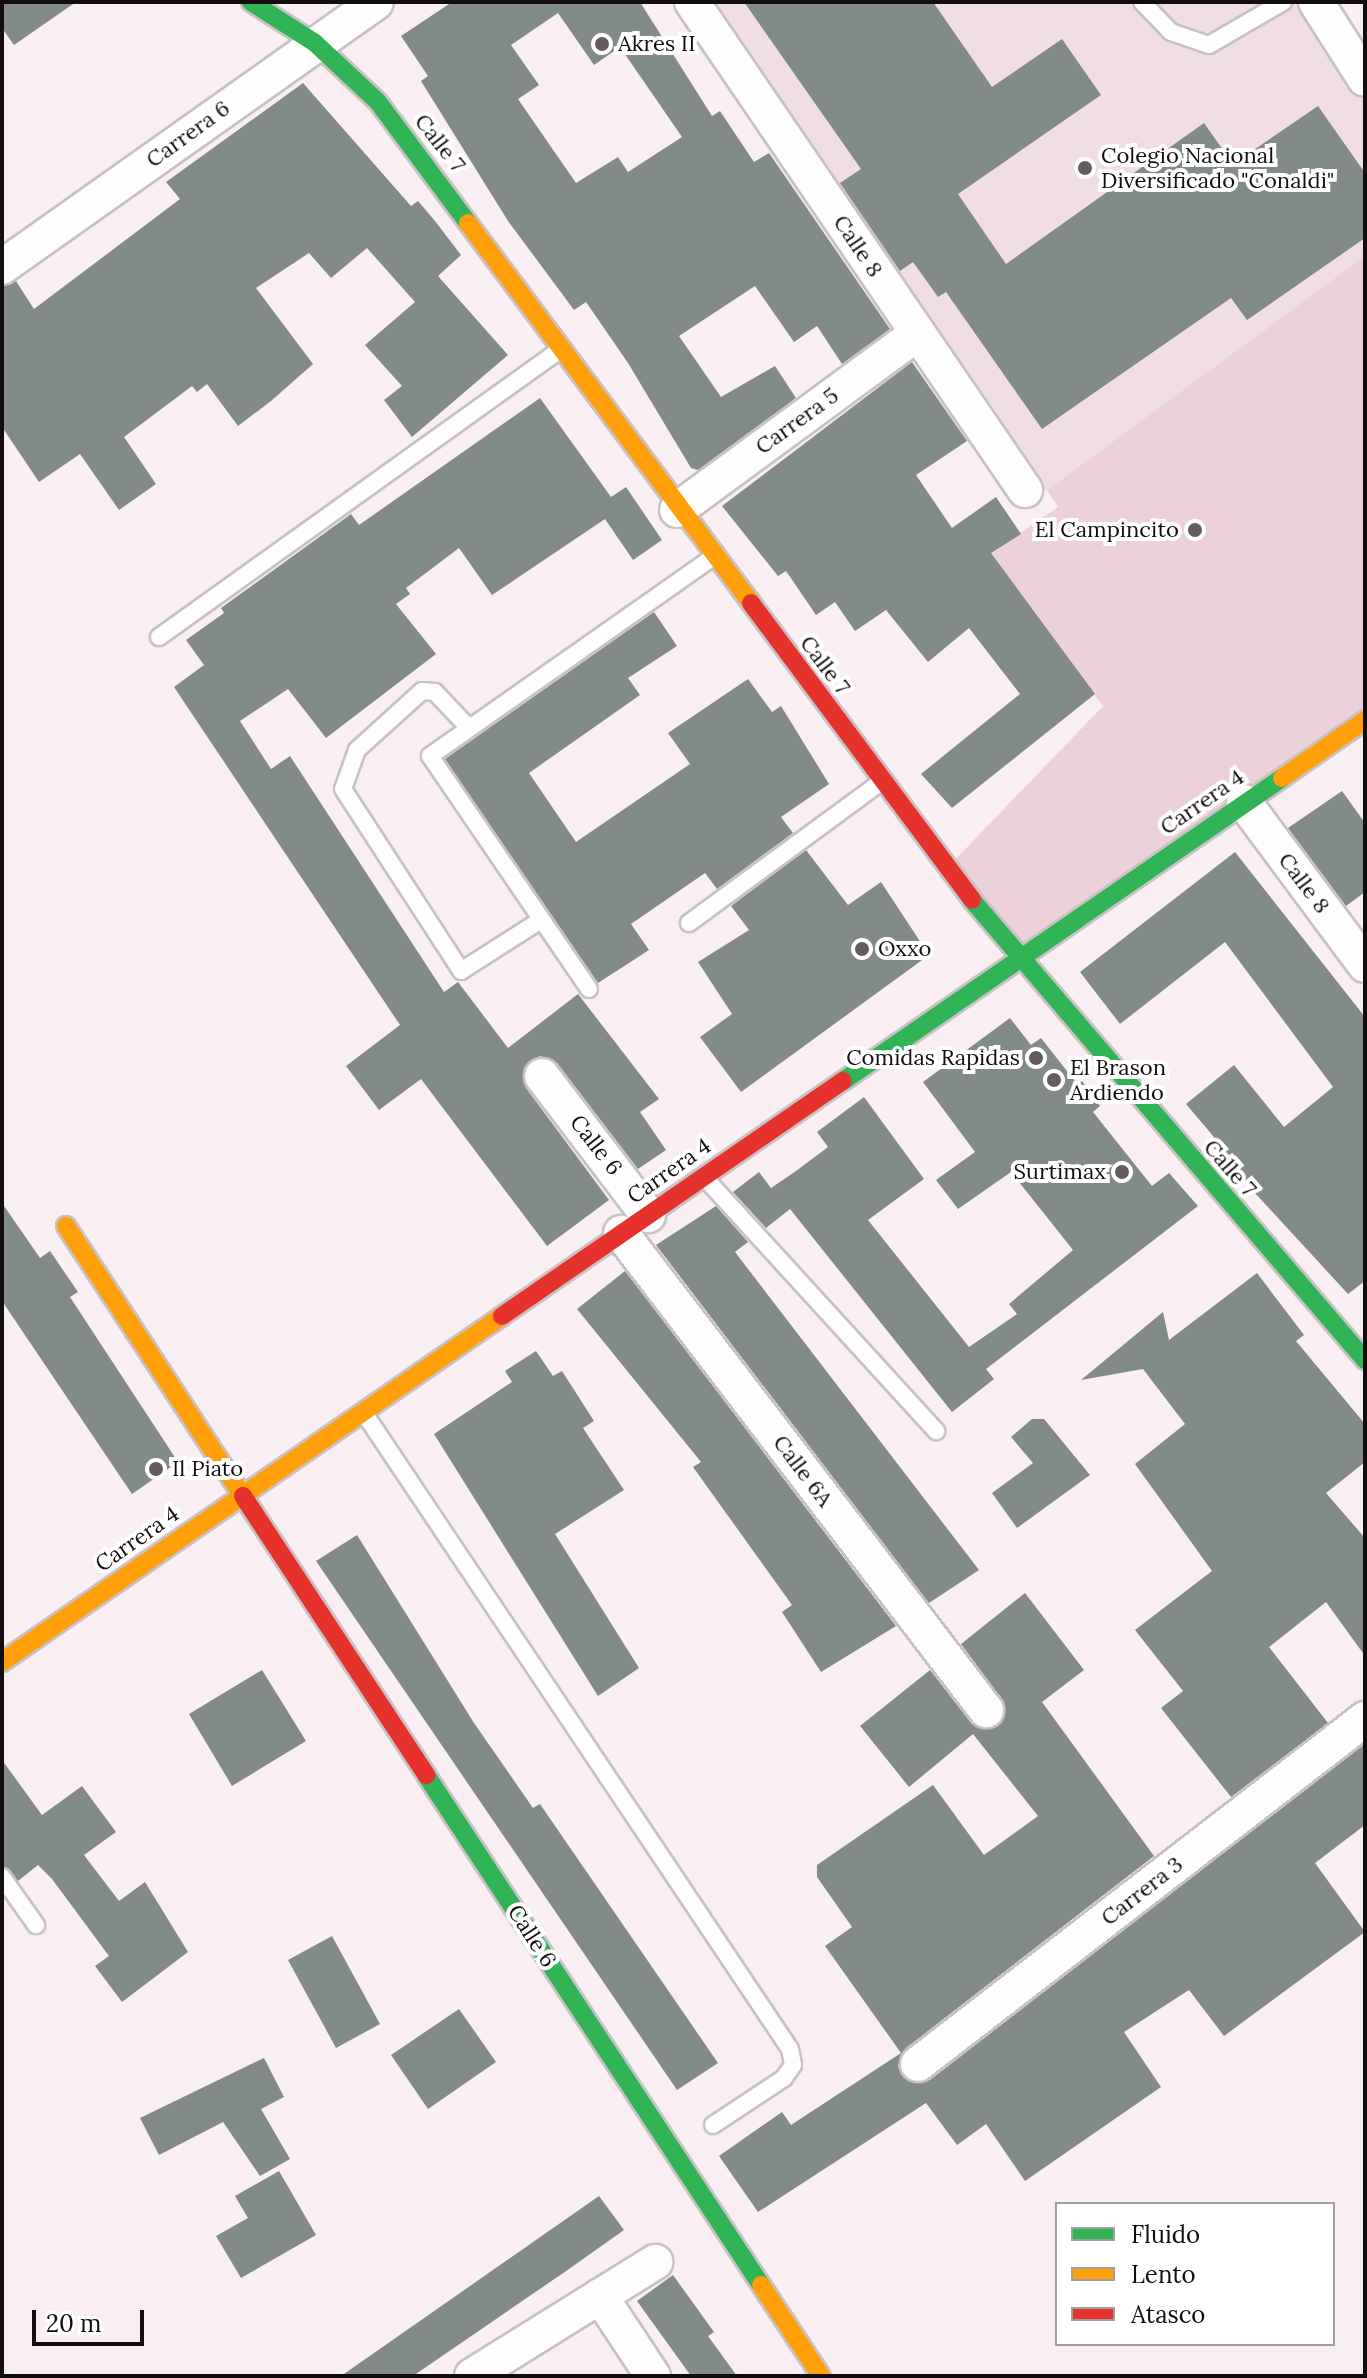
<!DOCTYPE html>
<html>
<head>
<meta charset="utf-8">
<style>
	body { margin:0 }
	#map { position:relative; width:1367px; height:2378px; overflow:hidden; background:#f9eff2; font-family:Lora,serif }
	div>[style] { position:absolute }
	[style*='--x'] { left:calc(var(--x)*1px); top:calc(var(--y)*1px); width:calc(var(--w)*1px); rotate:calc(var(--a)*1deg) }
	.built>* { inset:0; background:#f1dee4 }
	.green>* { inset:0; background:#ecd1da }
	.building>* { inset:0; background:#838a8a }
	.roads { filter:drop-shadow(2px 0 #c9c2c4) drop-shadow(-2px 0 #c9c2c4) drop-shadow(0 2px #c9c2c4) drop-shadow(0 -2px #c9c2c4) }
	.lane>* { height:16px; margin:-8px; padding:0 8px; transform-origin:8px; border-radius:8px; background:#fefdfd }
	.street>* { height:34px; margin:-17px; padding:0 17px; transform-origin:17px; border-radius:17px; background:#fefdfd }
	.fast>* { height:18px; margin:-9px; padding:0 9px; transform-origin:9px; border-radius:9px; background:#30b455 }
	.slow>* { height:18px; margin:-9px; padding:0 9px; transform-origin:9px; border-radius:9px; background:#ff9f0a }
	.jam>* { height:18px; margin:-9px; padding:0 9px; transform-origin:9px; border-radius:9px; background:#e5322d }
	.dots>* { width:22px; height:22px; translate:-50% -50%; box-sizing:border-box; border:4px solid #fff; border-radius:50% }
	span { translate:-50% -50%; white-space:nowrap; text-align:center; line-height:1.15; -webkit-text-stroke:8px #fff; paint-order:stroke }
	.poi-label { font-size:22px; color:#130d0f }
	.left { translate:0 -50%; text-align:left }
	.right { translate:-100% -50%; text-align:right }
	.street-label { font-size:22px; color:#130d0f }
	.frame { position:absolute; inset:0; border:4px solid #130d0f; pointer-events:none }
	.legend { position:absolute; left:1055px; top:2202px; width:280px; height:144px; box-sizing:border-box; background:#fff; border:2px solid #a19e9f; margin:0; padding:10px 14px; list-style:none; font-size:24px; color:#130d0f }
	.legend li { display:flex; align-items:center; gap:16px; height:40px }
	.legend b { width:40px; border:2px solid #a19e9f }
	.scale { position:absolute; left:32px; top:2310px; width:112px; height:36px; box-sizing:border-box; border:4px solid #130d0f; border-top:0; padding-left:10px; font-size:24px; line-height:28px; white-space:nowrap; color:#130d0f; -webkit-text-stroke:6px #fff; paint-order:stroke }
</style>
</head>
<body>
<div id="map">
	<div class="built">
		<i style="clip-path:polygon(692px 2px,1316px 2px,1365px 79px,1365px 256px,1047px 490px,1025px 490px)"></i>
	</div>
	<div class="green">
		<i style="clip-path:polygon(1365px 256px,1365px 720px,1016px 959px,947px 868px,1103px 706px,991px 553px,1058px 507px,1047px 490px)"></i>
	</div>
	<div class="building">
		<i style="clip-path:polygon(2px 2px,76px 2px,14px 45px,2px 28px)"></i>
		<i style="clip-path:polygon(evenodd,452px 2px,640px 2px,712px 116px,720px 111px,754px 162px,769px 153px,890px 329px,842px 364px,817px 326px,794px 342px,755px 286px,679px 336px,721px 397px,775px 366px,796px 398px,698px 470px,691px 468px,628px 363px,586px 302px,574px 310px,508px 221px,421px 81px,428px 76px,401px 36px,452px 2px,558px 13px,594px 65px,620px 47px,682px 137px,628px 172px,618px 157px,576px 183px,518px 99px,539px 85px,511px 45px,558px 13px)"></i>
		<i style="clip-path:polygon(744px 2px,933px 2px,992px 87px,1062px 39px,1101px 95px,958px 194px,1006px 264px,1204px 123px,1233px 164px,1318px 106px,1365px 173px,1365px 238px,1247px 320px,1231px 298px,1042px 429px,946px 292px,938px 297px,913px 262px,900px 271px,840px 183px,861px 169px)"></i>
		<i style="clip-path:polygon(303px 83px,411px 206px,418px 201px,435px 221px,461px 255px,438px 276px,508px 355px,412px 437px,384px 400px,402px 386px,365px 345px,415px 302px,367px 248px,331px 278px,309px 253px,256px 288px,313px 364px,271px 401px,238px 426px,207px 384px,197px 392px,192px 386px,124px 437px,156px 484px,119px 510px,80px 454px,39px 482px,2px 427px,2px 287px,16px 281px,34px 309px,180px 199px,166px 182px)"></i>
		<i style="clip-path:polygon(912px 362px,967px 441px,916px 475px,952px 528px,996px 497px,1021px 534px,991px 553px,1095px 694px,952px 808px,921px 774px,1020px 694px,969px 628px,928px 662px,886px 610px,855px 631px,835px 602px,816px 615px,786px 571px,778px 576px,722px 506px)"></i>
		<i style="clip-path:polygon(540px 398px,611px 497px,626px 487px,662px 540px,633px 560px,605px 519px,492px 595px,459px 548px,406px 588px,410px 594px,396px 604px,436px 654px,326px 738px,288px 689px,240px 721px,271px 769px,290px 756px,444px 992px,458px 982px,508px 1048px,578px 994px,659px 1099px,640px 1112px,666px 1150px,638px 1169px,557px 1063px,540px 1056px,524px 1068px,526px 1088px,609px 1200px,547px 1246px,421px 1079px,379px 1110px,346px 1066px,400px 1025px,174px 687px,204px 665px,186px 640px,224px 613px,221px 608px,351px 514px,359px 525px)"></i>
		<i style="clip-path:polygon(654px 612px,677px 646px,628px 678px,640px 695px,529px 773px,576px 842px,690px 764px,668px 733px,748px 679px,772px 712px,781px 706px,829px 784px,781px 817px,793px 833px,717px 889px,705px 873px,631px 924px,649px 950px,598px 983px,445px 759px)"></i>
		<i style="clip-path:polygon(1342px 791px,1365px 823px,1365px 892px,1346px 906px,1288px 828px)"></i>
		<i style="clip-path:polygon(806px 850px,848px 905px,881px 882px,929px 955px,741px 1092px,700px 1037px,732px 1014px,698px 962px,749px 930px,731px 906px)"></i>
		<i style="clip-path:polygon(1235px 852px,1365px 1017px,1365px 1281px,1348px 1294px,1208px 1142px,1214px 1137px,1186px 1104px,1234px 1065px,1284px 1127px,1333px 1087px,1225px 942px,1120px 1024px,1080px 972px)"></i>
		<i style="clip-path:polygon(1010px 1018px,1031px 1045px,1041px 1038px,1078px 1085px,1082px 1081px,1100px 1106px,1093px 1112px,1152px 1186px,1169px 1173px,1198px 1206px,986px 1369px,994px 1379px,952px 1412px,790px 1209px,766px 1228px,733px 1192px,759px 1172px,771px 1188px,796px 1171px,828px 1147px,817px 1132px,864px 1097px,924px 1179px,868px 1220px,969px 1347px,1017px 1314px,1009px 1304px,1073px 1250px,1011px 1172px,958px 1209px,936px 1180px,975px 1152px,923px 1082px)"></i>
		<i style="clip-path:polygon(2px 1203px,40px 1258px,50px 1251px,78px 1292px,70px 1297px,178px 1462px,132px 1494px,2px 1301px)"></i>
		<i style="clip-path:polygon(716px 1206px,748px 1242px,735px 1252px,979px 1570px,929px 1603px,656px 1245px)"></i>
		<i style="clip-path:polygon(625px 1271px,896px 1626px,821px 1672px,782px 1612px,792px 1605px,693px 1467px,701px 1462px,577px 1309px)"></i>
		<i style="clip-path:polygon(1257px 1273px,1304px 1335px,1296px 1341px,1365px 1424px,1365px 1462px,1326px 1493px,1365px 1538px,1365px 1656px,1326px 1602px,1269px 1647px,1328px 1723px,1231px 1797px,1161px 1708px,1183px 1691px,1135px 1630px,1212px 1571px,1135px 1464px,1185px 1424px,1143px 1369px,1081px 1380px,1163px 1312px,1169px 1340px)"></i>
		<i style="clip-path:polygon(536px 1351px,553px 1376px,562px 1371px,594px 1421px,583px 1428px,624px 1490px,555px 1534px,639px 1668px,598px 1696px,434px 1434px,512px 1382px,505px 1371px)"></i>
		<i style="clip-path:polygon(1032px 1419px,1044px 1419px,1090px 1475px,1017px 1528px,992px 1493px,1033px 1463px,1011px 1437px)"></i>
		<i style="clip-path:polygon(357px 1535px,474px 1723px,533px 1808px,540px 1804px,718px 2063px,677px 2090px,316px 1561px)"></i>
		<i style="clip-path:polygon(1025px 1593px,1084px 1670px,1042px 1702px,1154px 1856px,906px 2048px,898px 2066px,903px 2077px,930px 2080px,1365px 1744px,1365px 1825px,1315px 1863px,1365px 1932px,1224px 2036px,1189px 1990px,1124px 2032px,1161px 2087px,1025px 2181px,986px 2124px,957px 2145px,926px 2103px,758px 2212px,719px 2156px,782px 2112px,791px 2125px,901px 2053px,825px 1946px,852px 1927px,817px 1877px,817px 1865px,933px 1785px,984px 1855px,1038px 1816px,973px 1734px,909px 1787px,860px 1726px,930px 1670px,971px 1723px,999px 1725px,1002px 1699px,961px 1644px)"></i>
		<i style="clip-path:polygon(262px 1670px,306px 1741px,232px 1786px,189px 1714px)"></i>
		<i style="clip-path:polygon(2px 1760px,42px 1815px,82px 1786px,116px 1832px,84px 1855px,119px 1901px,145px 1882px,188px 1952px,122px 2002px,95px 1966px,109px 1956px,52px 1879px,38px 1865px,18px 1881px,2px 1866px)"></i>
		<i style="clip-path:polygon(332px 1936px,380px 2024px,336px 2048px,288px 1960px)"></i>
		<i style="clip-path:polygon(459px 2009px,496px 2062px,428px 2109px,391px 2055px)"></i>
		<i style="clip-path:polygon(264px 2058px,284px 2097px,261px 2109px,290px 2159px,260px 2176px,223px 2122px,159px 2155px,140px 2118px)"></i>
		<i style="clip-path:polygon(279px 2171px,316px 2235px,241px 2278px,216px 2236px,248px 2218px,235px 2196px)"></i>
		<i style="clip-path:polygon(599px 2196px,624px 2230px,569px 2269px,413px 2376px,341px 2376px)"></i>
		<i style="clip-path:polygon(673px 2275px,714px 2332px,708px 2336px,737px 2376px,691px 2376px,637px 2301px)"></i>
	</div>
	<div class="roads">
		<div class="lane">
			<i style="--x:1142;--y:2;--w:42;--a:46"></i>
			<i style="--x:1171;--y:32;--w:40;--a:18.9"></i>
			<i style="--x:1209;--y:45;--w:86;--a:-30.2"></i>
			<i style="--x:159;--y:637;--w:493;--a:-35.6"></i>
			<i style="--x:469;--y:728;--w:50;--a:-133.4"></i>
			<i style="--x:435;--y:692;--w:13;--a:-176"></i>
			<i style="--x:422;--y:691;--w:88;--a:137.8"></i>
			<i style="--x:357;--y:750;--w:41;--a:109.7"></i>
			<i style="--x:343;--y:789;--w:217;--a:57"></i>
			<i style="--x:461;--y:971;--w:91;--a:-32.5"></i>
			<i style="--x:689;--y:923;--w:238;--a:-36.3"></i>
			<i style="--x:589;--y:989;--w:282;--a:-124.3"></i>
			<i style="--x:430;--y:756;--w:346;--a:-35.1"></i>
			<i style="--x:705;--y:1178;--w:343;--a:47.6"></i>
			<i style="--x:364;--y:1413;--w:765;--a:56.19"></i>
			<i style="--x:790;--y:2049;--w:16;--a:79"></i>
			<i style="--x:793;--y:2065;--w:16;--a:125"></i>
			<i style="--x:784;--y:2078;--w:85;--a:146.5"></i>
			<i style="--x:2;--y:1877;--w:59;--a:54.7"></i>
		</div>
		<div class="street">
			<i style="--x:692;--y:2;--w:591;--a:55.69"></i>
			<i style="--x:1316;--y:2;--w:91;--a:57.5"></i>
			<i style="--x:2;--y:267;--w:458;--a:-35.3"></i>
			<i style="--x:677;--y:510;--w:299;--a:-36.3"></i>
			<i style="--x:1244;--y:802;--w:203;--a:53.4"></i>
			<i style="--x:542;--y:1076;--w:175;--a:52.7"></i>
			<i style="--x:621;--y:1233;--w:601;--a:52.58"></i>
			<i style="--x:918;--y:2064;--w:565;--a:-37.66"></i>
			<i style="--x:600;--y:2296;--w:96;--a:56.5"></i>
			<i style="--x:472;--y:2376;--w:216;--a:-31.9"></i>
		</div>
		<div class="fast">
			<i style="--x:251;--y:2;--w:76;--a:32.6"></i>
			<i style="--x:315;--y:43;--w:86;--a:43.1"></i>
			<i style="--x:378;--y:102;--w:151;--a:53.4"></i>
			<i style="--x:972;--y:900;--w:605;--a:49.49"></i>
			<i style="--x:843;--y:1081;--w:533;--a:-34.61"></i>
			<i style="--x:426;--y:1775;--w:610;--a:56.7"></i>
		</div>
		<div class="slow">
			<i style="--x:468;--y:223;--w:474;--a:53.3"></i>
			<i style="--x:1282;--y:778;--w:101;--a:-34.9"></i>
			<i style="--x:66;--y:1226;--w:323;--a:56.8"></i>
			<i style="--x:2;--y:1662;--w:608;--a:-34.68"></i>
			<i style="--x:761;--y:2285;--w:109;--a:56.6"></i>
		</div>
		<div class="jam">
			<i style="--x:751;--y:603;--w:370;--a:53.3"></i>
			<i style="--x:502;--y:1316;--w:414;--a:-34.6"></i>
			<i style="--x:243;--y:1496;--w:334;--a:56.7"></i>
		</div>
	</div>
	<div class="dots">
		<i style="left:602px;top:44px;background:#645c5e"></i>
		<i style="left:1085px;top:168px;background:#645c5e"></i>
		<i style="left:1195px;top:530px;background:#645c5e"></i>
		<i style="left:862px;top:949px;background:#645c5e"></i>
		<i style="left:1036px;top:1058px;background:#645c5e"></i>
		<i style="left:1054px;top:1080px;background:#645c5e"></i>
		<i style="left:1122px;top:1172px;background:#645c5e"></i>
		<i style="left:156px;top:1469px;background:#645c5e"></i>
	</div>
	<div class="poi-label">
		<span class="left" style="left:618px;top:44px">Akres II</span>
		<span class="left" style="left:1101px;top:168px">Colegio Nacional<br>Diversificado "Conaldi"</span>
		<span class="right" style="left:1179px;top:530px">El Campincito</span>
		<span class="left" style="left:878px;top:949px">Oxxo</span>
		<span class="right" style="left:1020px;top:1058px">Comidas Rapidas</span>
		<span class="left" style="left:1070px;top:1080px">El Brason<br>Ardiendo</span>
		<span class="right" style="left:1106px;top:1172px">Surtimax</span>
		<span class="left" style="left:172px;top:1469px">Il Piato</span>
	</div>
	<div class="street-label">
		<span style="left:188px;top:134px;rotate:-36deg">Carrera 6</span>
		<span style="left:440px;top:143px;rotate:52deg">Calle 7</span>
		<span style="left:858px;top:246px;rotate:56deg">Calle 8</span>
		<span style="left:797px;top:421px;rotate:-36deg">Carrera 5</span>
		<span style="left:825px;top:665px;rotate:53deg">Calle 7</span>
		<span style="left:1202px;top:802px;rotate:-35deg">Carrera 4</span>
		<span style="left:1304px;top:883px;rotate:53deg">Calle 8</span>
		<span style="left:596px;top:1145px;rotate:52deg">Calle 6</span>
		<span style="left:1230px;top:1168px;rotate:49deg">Calle 7</span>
		<span style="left:669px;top:1171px;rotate:-35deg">Carrera 4</span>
		<span style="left:803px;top:1471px;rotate:53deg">Calle 6A</span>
		<span style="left:137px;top:1539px;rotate:-35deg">Carrera 4</span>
		<span style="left:1142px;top:1891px;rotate:-38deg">Carrera 3</span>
		<span style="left:532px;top:1936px;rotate:57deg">Calle 6</span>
	</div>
	<div class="frame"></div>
	<ul class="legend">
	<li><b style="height:10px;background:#30b455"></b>Fluido</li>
	<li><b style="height:10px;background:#ff9f0a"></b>Lento</li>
	<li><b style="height:10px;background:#e5322d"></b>Atasco</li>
	</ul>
	<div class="scale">20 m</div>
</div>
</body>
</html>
